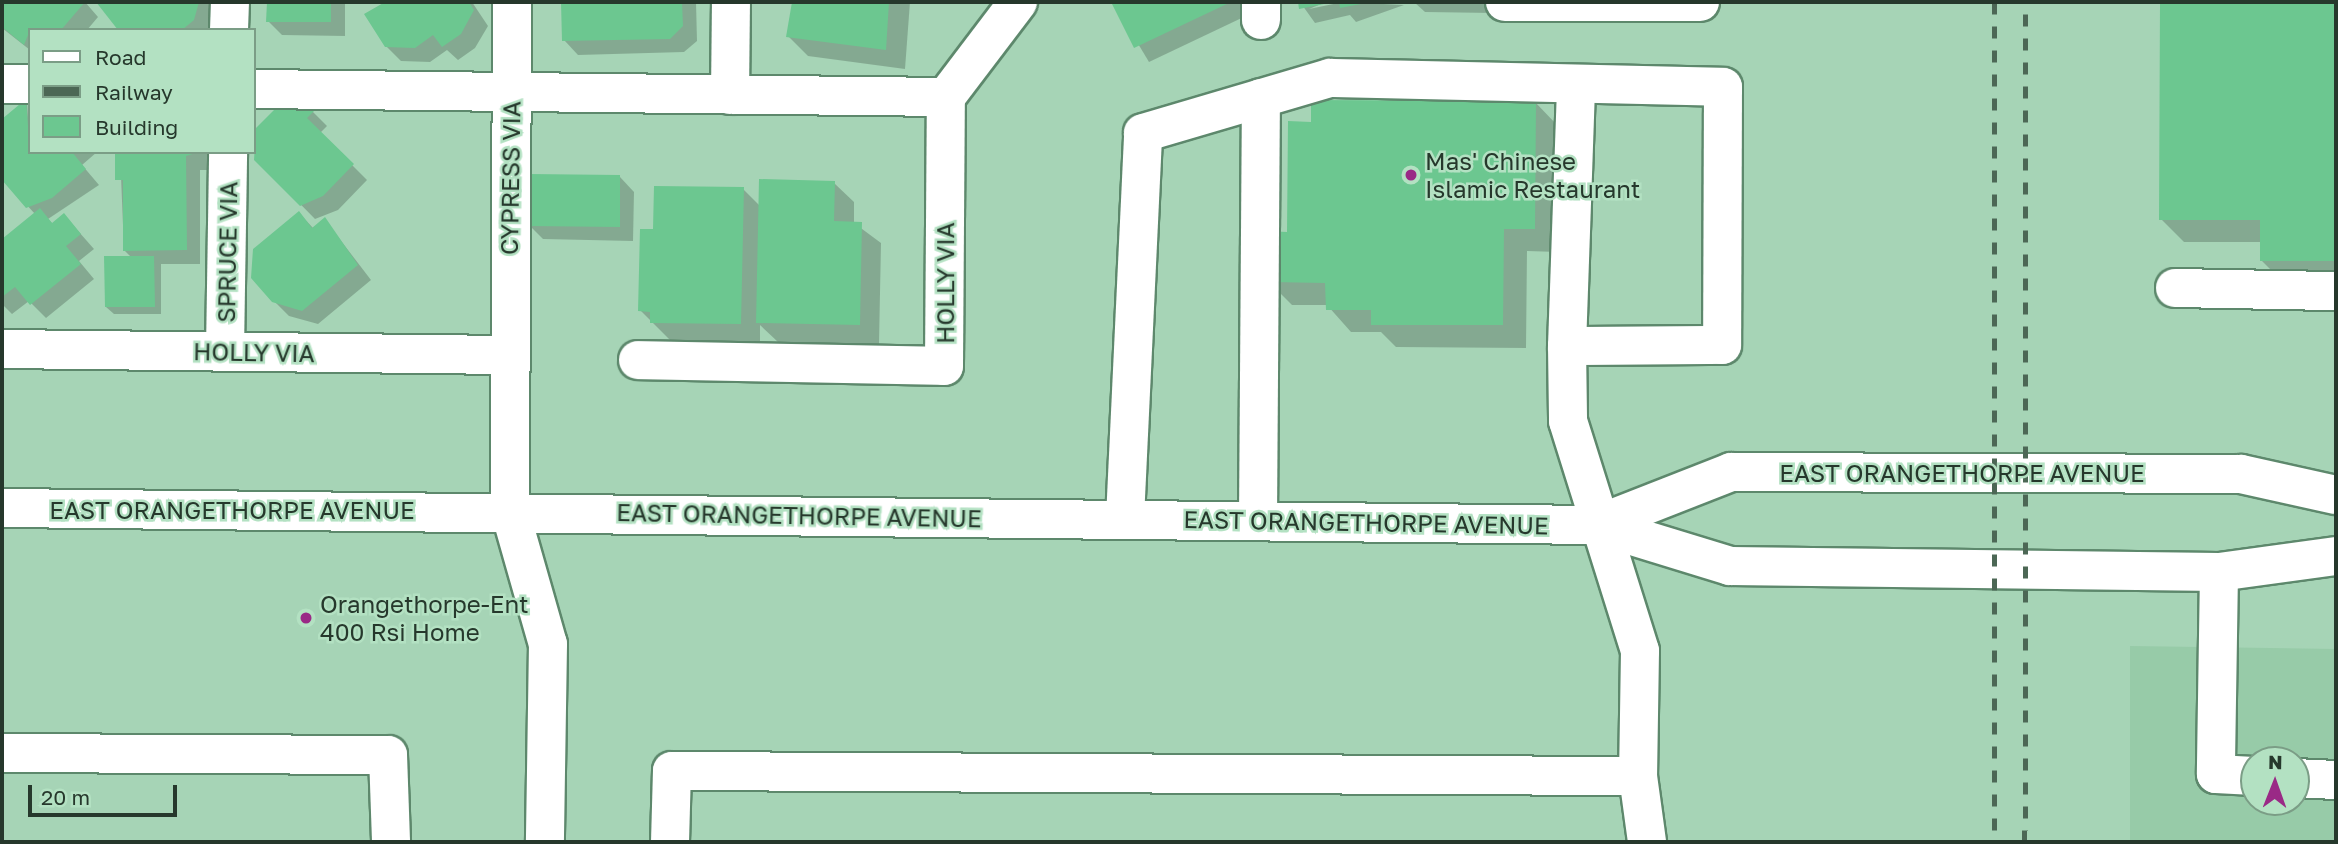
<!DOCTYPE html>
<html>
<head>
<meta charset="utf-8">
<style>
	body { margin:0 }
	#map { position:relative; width:2338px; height:844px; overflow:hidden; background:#a6d4b6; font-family:"Golos Text",sans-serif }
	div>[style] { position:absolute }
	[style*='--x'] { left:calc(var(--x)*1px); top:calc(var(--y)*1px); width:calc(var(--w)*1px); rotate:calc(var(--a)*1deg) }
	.built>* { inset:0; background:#97cba8 }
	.shadow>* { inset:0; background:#0003 }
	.building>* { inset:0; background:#6cc790 }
	.roads { filter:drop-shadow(2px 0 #5d886c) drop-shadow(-2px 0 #5d886c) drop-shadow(0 2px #5d886c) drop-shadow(0 -2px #5d886c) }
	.minor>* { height:38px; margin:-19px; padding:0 19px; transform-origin:19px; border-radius:19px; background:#fff }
	.major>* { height:38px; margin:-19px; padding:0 19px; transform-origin:19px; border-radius:19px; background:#fff }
	.rail>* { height:5px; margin-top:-2.5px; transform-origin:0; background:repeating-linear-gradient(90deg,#4c6755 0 12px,transparent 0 24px) }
	.dots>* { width:19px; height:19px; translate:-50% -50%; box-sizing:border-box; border:4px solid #b3e1c2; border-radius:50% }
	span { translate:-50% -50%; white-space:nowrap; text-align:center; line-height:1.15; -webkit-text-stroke:5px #b3e1c2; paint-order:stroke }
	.poi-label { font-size:24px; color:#26382c }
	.left { translate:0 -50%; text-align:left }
	.street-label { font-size:24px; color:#26382c }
	.frame { position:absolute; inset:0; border:4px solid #26382c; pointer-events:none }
	.legend { position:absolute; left:28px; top:28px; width:228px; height:126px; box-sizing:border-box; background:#b3e1c2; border:2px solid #7b9d86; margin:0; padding:9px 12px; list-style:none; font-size:21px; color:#26382c }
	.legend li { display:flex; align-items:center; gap:14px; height:35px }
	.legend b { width:35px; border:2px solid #7b9d86 }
	.north { position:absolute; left:2240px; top:746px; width:70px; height:70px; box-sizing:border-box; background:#b3e1c2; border:2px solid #7b9d86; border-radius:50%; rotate:1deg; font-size:19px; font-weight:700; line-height:28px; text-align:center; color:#26382c }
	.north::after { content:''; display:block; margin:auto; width:24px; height:32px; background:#9a2986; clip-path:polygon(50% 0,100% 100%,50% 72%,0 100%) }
	.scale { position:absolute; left:28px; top:785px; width:149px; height:32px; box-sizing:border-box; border:4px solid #26382c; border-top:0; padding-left:9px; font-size:21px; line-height:24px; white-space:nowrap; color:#26382c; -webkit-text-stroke:5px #b3e1c2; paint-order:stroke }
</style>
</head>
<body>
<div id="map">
	<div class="built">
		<i style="clip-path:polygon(evenodd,2130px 646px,2336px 649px,2336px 842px,2130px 842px,2130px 646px,2254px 760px,2296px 760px,2296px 802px,2254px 802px,2254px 760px)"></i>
	</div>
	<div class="shadow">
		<i style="clip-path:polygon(2px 2px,85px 2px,98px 17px,87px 30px,30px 30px,30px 50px,2px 28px)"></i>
		<i style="clip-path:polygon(98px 2px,214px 2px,216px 4px,209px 30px,120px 30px)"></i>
		<i style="clip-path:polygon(268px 2px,345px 2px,345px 36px,282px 35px,268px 21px)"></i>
		<i style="clip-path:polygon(388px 2px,472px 2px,488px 26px,475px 48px,458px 60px,447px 50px,430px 62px,401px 61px,386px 46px)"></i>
		<i style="clip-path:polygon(563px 2px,696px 2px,697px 41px,684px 52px,578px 55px,564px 40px)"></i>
		<i style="clip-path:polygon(794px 2px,910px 2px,905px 69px,808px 56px,788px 36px)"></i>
		<i style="clip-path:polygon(1113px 2px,1242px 2px,1248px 15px,1149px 62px)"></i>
		<i style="clip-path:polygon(1300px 2px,1326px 2px,1309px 9px,1343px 2px,1404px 5px,1356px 22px,1350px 15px,1315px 23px)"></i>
		<i style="clip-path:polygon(1414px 2px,1493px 2px,1493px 13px,1425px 12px)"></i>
		<i style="clip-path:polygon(2162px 2px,2336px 2px,2336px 284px,2285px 284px,2261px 260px,2261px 242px,2184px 242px,2161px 219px)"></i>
		<i style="clip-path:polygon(301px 100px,327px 126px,320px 133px,367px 180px,338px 210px,315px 219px,256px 159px)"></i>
		<i style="clip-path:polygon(27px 101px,30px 152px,97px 152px,82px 165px,99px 185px,48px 219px,53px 224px,64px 215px,94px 249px,79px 261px,94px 279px,46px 318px,29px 301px,12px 314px,2px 304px,2px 241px,35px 214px,2px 178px,2px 122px)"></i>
		<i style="clip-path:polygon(1535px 102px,1558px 126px,1558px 252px,1527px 251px,1526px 348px,1396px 347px,1381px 332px,1351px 332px,1327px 305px,1292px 305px,1269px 282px,1289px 233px,1313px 123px)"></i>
		<i style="clip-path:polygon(120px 152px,212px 152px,212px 170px,200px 170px,200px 264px,161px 264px,161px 314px,114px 314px,106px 307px,132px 258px,124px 250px)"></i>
		<i style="clip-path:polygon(620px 177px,634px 192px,633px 241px,543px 239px,529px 225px)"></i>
		<i style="clip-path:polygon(834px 183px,854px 202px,854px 223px,881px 243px,879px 344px,778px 342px,760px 325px,760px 343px,672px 342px,640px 310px,655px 231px,743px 189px,760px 206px)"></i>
		<i style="clip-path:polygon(299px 213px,314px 229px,325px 220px,371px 280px,318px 324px,289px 316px,274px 301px)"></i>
	</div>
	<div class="building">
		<i style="clip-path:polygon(2px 2px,85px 2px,61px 30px,30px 30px,24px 45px,2px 27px)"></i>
		<i style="clip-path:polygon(96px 2px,199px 2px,194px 20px,182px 30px,118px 30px)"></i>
		<i style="clip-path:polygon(267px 2px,331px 2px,331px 22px,266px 22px)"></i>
		<i style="clip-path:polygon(385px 2px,469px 2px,474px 10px,461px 34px,442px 47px,433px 35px,415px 48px,385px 47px,364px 14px)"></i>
		<i style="clip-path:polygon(561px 2px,682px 2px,683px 26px,670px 39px,562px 41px)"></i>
		<i style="clip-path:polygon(792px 2px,889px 2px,886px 50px,786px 37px)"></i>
		<i style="clip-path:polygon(1111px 2px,1231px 2px,1134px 48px)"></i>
		<i style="clip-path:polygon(1298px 2px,1329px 2px,1329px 3px,1299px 9px)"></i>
		<i style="clip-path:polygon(1339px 2px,1366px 2px,1366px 3px,1340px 8px)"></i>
		<i style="clip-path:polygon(2160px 2px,2336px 2px,2336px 261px,2260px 261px,2260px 220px,2159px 220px)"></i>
		<i style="clip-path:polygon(287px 97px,302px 98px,314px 111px,307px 118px,354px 164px,323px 196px,300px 206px,254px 160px,256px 128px)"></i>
		<i style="clip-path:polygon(26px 99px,30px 152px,72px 152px,86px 169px,52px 198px,26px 208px,2px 180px,2px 119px)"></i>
		<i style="clip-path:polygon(1311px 100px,1536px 101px,1535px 229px,1504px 229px,1503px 325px,1371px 325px,1371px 310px,1326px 310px,1325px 283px,1267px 282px,1267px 231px,1287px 232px,1288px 121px,1311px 122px)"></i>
		<i style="clip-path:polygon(199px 152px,186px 156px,187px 250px,123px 251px,123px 180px,115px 180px,115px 153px)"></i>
		<i style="clip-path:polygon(528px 174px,620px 175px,620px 227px,527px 226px)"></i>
		<i style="clip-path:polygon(759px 179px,835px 181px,834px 221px,862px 222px,860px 325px,756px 323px)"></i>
		<i style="clip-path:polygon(654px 186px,744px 187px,741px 324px,650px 323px,650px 312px,638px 311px,640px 229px,653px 229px)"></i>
		<i style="clip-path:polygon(40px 208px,52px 223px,64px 213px,81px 234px,66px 246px,81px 264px,30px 305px,15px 287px,2px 297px,2px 239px)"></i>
		<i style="clip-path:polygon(299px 211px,312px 228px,325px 217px,358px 265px,302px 311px,272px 302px,251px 278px,253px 249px)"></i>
		<i style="clip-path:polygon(104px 256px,154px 256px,155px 307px,105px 307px)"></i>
	</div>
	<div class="roads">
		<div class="minor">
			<i style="--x:512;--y:2;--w:509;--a:90.23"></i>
			<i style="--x:510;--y:511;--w:138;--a:74.1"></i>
			<i style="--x:548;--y:644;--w:198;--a:90.9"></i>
			<i style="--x:1505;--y:2;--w:195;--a:0"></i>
			<i style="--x:1261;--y:20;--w:18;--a:-90"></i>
			<i style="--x:229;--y:30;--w:28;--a:-88"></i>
			<i style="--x:2;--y:84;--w:28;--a:0"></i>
			<i style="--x:254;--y:89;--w:692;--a:0.66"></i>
			<i style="--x:730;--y:95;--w:93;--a:-89.4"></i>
			<i style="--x:2175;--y:288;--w:161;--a:1.1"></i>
			<i style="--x:1567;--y:346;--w:262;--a:-88"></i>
			<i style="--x:2;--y:349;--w:505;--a:0.68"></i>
			<i style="--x:225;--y:351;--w:199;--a:-89.1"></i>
			<i style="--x:638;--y:360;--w:306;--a:1.1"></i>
			<i style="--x:944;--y:366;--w:269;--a:-89.6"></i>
			<i style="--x:946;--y:97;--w:119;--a:-52.8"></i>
			<i style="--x:1125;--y:519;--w:386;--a:-87.3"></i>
			<i style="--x:1143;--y:133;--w:195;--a:-16.4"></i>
			<i style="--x:1330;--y:78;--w:393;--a:1.3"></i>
			<i style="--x:1723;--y:87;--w:258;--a:90.2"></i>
			<i style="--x:1722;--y:345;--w:155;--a:179.6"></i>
			<i style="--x:1567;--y:346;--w:75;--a:89.2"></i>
			<i style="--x:1568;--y:421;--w:241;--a:72.6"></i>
			<i style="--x:1640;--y:651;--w:125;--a:90.9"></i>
			<i style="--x:1638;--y:776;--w:67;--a:82.2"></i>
			<i style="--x:1258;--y:519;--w:421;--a:-89.6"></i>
			<i style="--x:2219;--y:572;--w:202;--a:90.9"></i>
			<i style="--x:2216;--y:774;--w:38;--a:3"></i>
			<i style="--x:2;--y:753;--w:386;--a:0.3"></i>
			<i style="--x:388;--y:755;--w:87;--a:88"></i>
			<i style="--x:2296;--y:778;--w:40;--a:2.9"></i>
			<i style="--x:670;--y:842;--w:71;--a:-88.4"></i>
			<i style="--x:672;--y:771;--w:966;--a:0.3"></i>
		</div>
		<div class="major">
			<i style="--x:2;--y:508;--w:1594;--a:0.61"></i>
			<i style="--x:1596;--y:525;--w:140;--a:17"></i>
			<i style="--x:1730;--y:566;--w:489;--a:0.7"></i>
			<i style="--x:2219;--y:572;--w:118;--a:-7.8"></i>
			<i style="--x:1596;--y:525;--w:145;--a:-21.4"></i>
			<i style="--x:1731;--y:472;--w:510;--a:0.22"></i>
			<i style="--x:2241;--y:474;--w:97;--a:12.5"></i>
		</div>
	</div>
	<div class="rail">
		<i style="--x:1994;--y:2;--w:840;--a:90"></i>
		<i style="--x:2025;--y:842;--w:840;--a:-89.93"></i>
	</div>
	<div class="dots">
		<i style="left:1411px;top:175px;background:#9a2986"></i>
		<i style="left:306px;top:618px;background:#9a2986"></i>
	</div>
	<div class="poi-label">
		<span class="left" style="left:1425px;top:175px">Mas' Chinese<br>Islamic Restaurant</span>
		<span class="left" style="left:320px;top:618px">Orangethorpe-Ent<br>400 Rsi Home</span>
	</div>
	<div class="street-label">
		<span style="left:510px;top:178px;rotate:-89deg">CYPRESS VIA</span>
		<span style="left:227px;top:252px;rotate:-89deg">SPRUCE VIA</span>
		<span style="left:945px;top:283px;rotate:-90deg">HOLLY VIA</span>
		<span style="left:254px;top:352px;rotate:1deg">HOLLY VIA</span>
		<span style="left:1962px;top:473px">EAST ORANGETHORPE AVENUE</span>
		<span style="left:232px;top:510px">EAST ORANGETHORPE AVENUE</span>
		<span style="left:799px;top:515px;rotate:1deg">EAST ORANGETHORPE AVENUE</span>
		<span style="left:1366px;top:522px;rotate:1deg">EAST ORANGETHORPE AVENUE</span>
	</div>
	<div class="frame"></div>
	<ul class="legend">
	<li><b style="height:9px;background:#fff"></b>Road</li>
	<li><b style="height:9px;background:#4c6755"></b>Railway</li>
	<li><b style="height:19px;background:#6cc790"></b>Building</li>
	</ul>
	<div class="north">N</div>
	<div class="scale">20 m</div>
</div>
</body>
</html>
